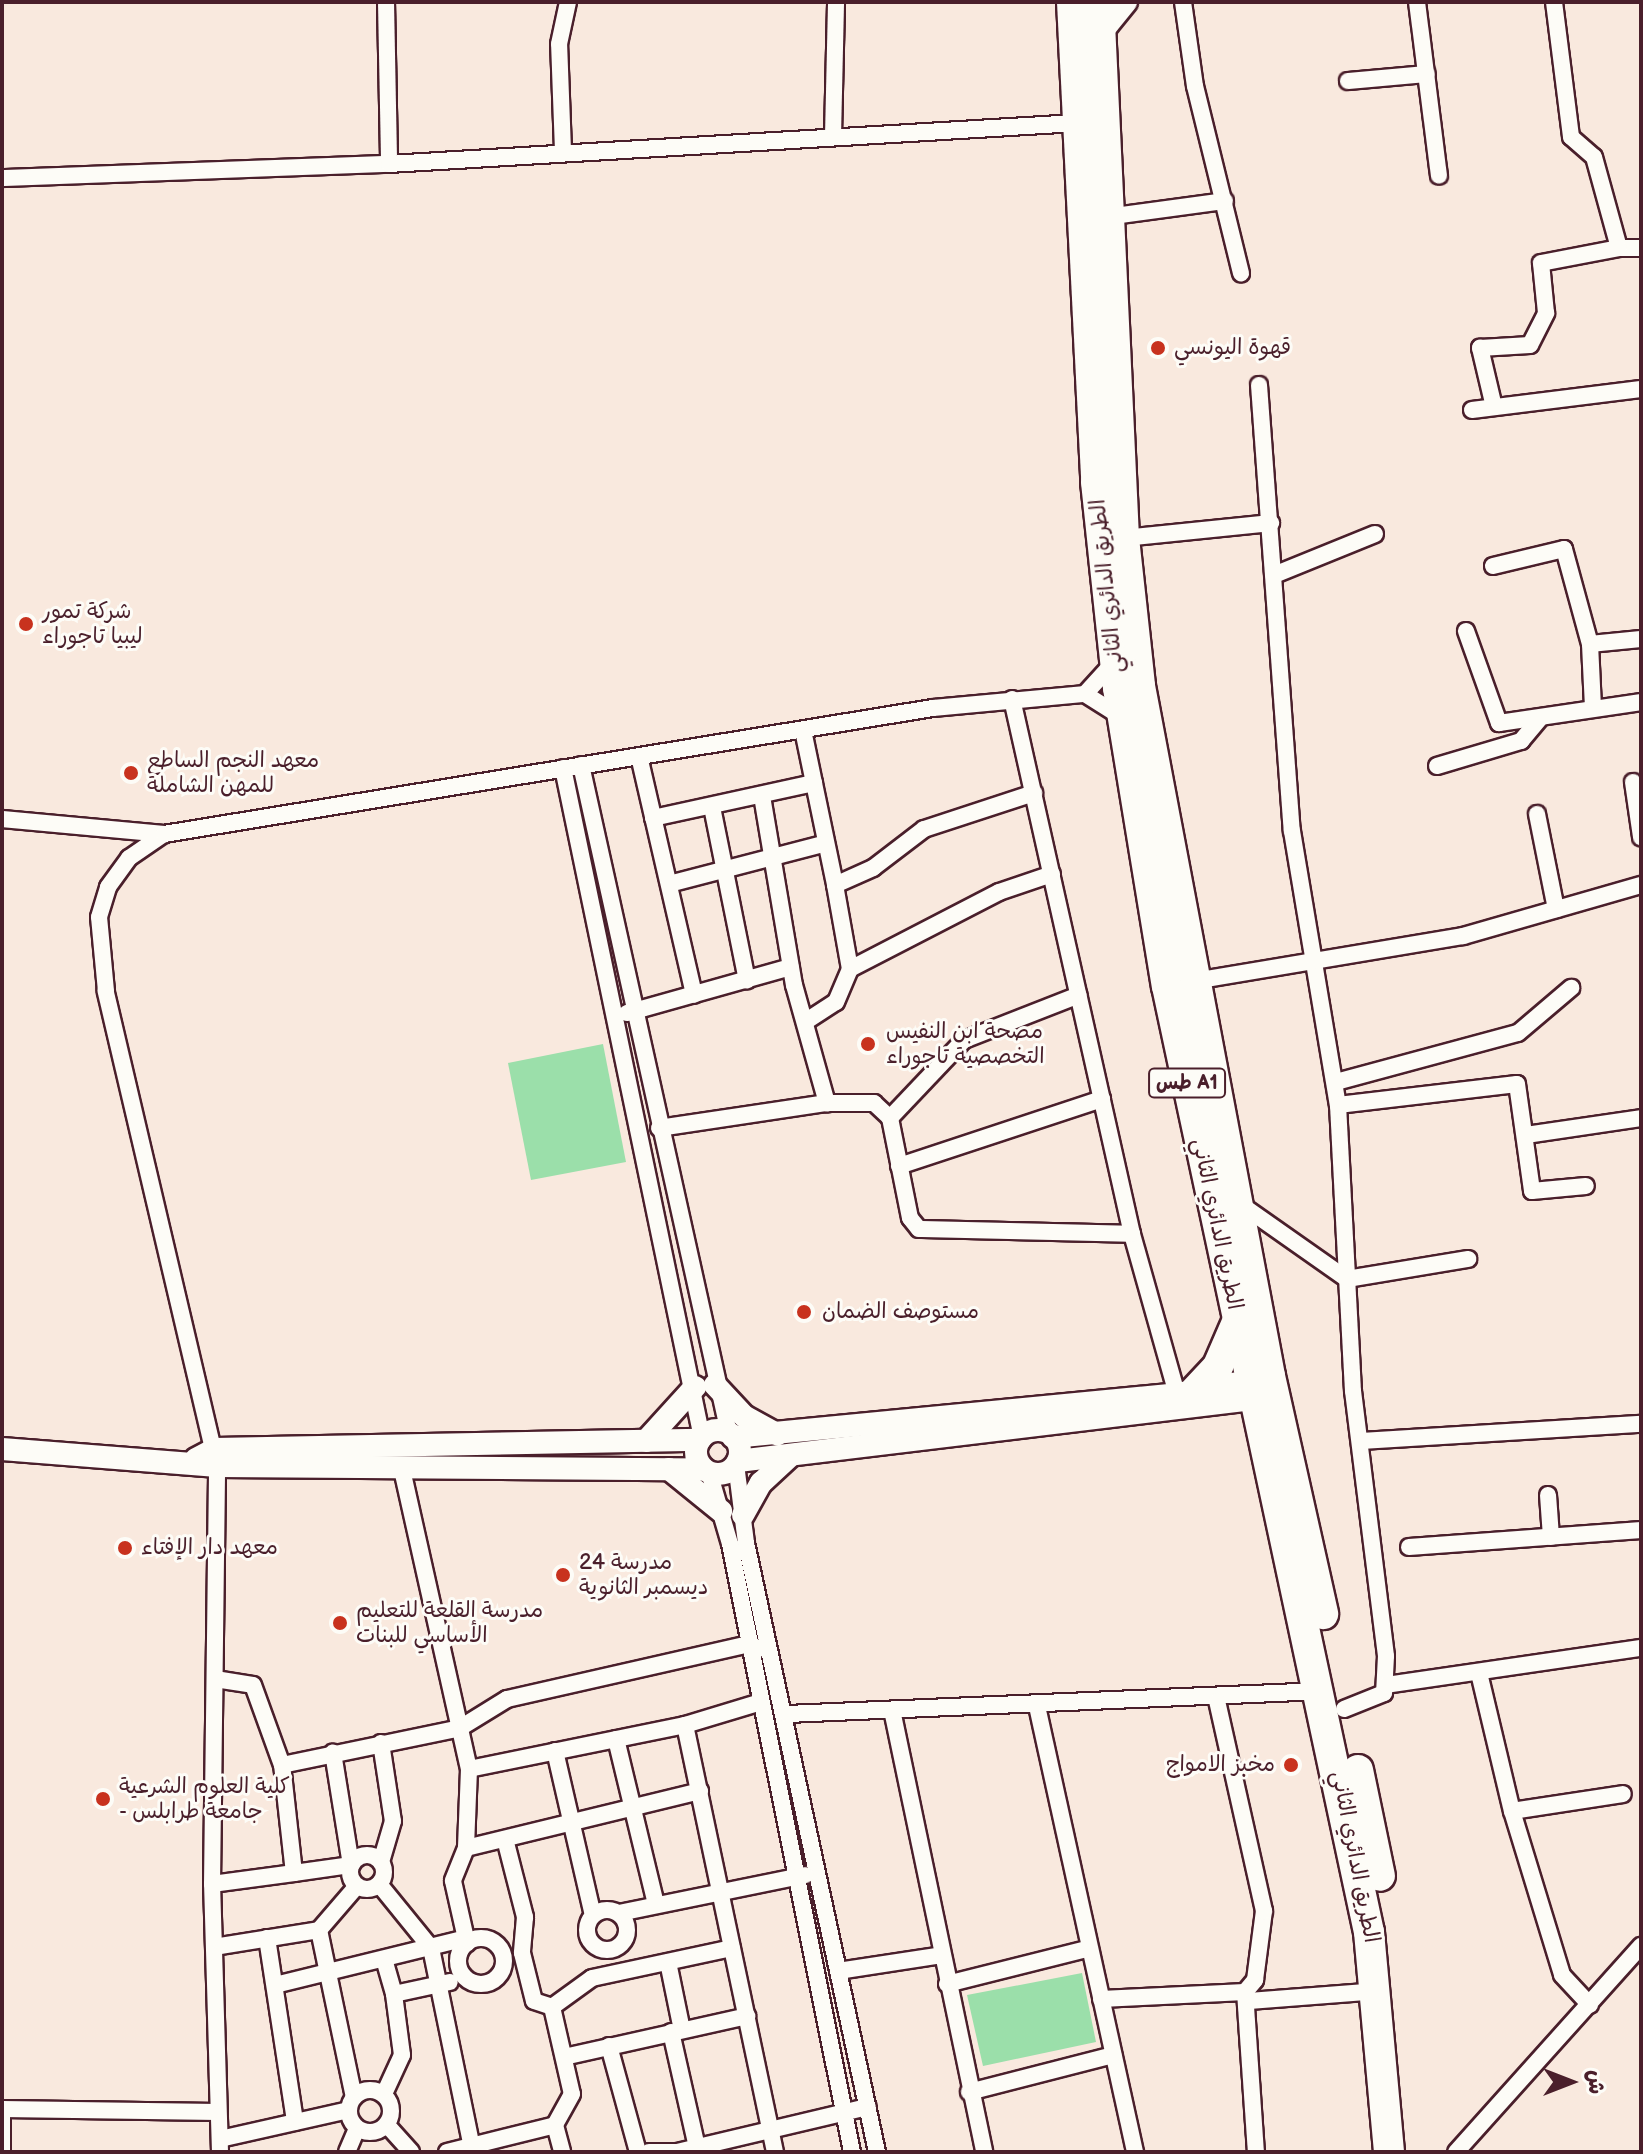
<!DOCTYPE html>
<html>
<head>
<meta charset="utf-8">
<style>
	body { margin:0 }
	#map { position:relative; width:1643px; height:2154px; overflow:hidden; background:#f9e9de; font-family:"Balsamiq Sans","Playpen Sans Arabic",sans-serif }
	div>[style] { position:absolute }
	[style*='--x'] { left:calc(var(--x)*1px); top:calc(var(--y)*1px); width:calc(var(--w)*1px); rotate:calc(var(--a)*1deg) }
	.green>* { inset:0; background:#9bdfaa }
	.roads { filter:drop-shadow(2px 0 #4a1f2b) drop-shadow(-2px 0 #4a1f2b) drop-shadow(0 2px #4a1f2b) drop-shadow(0 -2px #4a1f2b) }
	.street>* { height:16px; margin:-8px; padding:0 8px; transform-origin:8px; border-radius:8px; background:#fdfcf7 }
	.street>.ring { margin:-8px; padding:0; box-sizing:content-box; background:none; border:16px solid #fdfcf7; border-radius:50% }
	.secondary>* { height:22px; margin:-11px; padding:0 11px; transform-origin:11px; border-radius:11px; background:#fdfcf7 }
	.secondary>.ring { margin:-11px; padding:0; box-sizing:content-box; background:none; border:22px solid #fdfcf7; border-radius:50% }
	.highway>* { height:30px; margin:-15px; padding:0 15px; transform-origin:15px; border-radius:15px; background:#fdfcf7 }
	.dots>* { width:22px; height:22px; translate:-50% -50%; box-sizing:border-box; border:4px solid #fdfcf7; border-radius:50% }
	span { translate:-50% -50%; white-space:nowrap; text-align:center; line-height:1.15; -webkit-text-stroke:6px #fdfcf7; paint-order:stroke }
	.shield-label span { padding:2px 6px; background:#fdfcf7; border:2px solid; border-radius:6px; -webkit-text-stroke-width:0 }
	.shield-label { font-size:20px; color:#4a1f2b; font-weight:700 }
	.poi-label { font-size:22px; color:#4a1f2b }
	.left { translate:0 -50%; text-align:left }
	.right { translate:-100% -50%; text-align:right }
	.street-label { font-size:22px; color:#4a1f2b }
	.frame { position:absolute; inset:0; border:4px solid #4a1f2b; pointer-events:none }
	.north { position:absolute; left:1531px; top:2042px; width:80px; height:80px; -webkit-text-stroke:6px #fdfcf7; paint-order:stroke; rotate:90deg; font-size:22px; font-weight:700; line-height:32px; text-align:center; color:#4a1f2b }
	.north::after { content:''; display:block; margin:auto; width:28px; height:36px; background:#4a1f2b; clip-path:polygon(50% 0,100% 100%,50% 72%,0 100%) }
</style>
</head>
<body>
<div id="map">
	<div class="green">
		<i style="clip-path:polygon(603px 1044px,626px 1162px,531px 1180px,508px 1063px)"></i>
		<i style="clip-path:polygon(1082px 1973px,1096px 2042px,983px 2066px,967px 1995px)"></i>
	</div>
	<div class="roads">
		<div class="street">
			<i style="--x:386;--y:2;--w:162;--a:88.9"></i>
			<i style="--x:1183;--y:2;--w:85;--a:81.9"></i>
			<i style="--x:1195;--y:86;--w:193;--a:76.2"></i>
			<i style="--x:1417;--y:2;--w:175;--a:82.8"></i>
			<i style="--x:1554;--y:2;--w:136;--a:82.8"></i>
			<i style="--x:1571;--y:137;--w:30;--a:41"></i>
			<i style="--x:1594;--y:157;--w:94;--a:74.6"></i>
			<i style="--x:1619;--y:248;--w:22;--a:0"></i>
			<i style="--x:1348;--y:81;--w:79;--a:-5.1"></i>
			<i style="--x:833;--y:136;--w:134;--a:-88.7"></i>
			<i style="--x:563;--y:151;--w:107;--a:-92.1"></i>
			<i style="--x:559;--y:44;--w:43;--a:-77.9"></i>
			<i style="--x:2;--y:178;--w:387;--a:-2.1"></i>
			<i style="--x:389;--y:164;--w:690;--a:-3.41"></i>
			<i style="--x:1106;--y:217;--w:120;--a:-7.7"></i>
			<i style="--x:1259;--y:385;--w:447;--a:85.8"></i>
			<i style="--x:1292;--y:831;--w:278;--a:80.5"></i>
			<i style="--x:1338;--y:1105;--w:286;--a:87"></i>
			<i style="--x:1353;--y:1391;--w:267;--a:82.9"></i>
			<i style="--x:1386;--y:1656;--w:37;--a:93"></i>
			<i style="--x:1384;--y:1693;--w:43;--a:158.2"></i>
			<i style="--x:1494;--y:407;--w:61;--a:-103.3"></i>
			<i style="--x:1480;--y:348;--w:50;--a:-3.4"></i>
			<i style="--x:1530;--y:345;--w:36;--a:-63"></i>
			<i style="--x:1546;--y:313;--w:50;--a:-95.7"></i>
			<i style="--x:1541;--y:263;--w:79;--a:-10.9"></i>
			<i style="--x:1472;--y:410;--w:170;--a:-7.1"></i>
			<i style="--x:1124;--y:538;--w:148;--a:-5.8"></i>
			<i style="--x:1493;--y:566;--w:73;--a:-13.5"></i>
			<i style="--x:1564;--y:549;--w:98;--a:74.7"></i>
			<i style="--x:1590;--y:644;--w:51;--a:-5.6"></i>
			<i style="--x:1274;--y:575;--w:109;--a:-22.1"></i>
			<i style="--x:1466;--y:631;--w:98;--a:70.3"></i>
			<i style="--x:1499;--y:723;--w:144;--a:-8.4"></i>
			<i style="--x:1590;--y:644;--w:63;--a:87.3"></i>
			<i style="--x:1085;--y:694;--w:45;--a:-47.7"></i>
			<i style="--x:1012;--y:699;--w:548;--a:77.36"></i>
			<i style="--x:1132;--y:1234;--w:166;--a:74.3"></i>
			<i style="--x:803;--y:730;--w:158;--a:78.3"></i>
			<i style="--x:639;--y:756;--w:245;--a:77"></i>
			<i style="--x:581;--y:765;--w:684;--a:77.51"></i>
			<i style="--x:1437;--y:766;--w:88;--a:-16.6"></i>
			<i style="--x:1521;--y:741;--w:30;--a:-50"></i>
			<i style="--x:563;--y:768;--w:684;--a:78.28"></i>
			<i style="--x:1633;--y:782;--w:56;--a:81.7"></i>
			<i style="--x:762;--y:796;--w:192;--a:80.4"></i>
			<i style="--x:794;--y:985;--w:123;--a:74.4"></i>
			<i style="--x:712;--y:807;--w:177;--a:78.6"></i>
			<i style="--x:1537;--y:814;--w:97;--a:78.7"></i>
			<i style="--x:653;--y:818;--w:165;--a:-12.3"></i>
			<i style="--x:2;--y:819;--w:163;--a:5.3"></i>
			<i style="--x:669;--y:884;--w:162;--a:-14.6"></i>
			<i style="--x:850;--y:969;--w:168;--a:-27.3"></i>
			<i style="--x:999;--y:892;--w:56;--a:-18.8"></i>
			<i style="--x:1194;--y:981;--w:273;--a:-9.5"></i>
			<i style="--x:1463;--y:936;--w:185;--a:-16"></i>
			<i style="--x:627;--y:1013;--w:170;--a:-15.7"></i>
			<i style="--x:808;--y:1020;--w:33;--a:-33"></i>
			<i style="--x:836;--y:1002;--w:36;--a:-67"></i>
			<i style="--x:850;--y:969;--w:85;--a:-100.1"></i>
			<i style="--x:835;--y:885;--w:42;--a:-24.1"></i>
			<i style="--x:873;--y:868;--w:64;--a:-37.4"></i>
			<i style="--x:924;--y:829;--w:116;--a:-18.1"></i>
			<i style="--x:1336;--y:1082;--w:188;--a:-15.1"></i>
			<i style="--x:1518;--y:1033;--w:70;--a:-40.3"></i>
			<i style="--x:1338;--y:1105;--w:180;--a:-6.7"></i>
			<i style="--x:1517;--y:1084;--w:108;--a:82"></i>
			<i style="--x:1532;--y:1191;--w:54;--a:-5.3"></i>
			<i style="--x:890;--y:1118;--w:108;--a:-46.5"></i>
			<i style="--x:964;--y:1040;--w:123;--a:-21.4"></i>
			<i style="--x:659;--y:1128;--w:170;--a:-8.5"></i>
			<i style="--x:827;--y:1103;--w:47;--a:0"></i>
			<i style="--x:874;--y:1103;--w:22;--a:43"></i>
			<i style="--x:890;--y:1118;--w:102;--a:78.7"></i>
			<i style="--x:910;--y:1218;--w:14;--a:51"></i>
			<i style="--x:919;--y:1229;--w:213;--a:1.3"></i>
			<i style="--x:1526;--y:1135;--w:116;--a:-8.4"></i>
			<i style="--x:899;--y:1166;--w:214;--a:-18.3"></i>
			<i style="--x:1243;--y:1206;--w:127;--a:35.1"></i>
			<i style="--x:1347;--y:1279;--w:123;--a:-9.4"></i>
			<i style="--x:1361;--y:1441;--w:281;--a:-3.5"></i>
			<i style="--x:736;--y:1464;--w:80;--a:82.8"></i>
			<i style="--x:746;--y:1543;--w:623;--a:77.86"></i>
			<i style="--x:401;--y:1465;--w:312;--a:77.4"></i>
			<i style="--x:469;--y:1769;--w:79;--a:92.2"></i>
			<i style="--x:466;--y:1848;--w:35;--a:112"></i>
			<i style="--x:453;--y:1881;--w:64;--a:77.3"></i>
			<i style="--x:709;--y:1472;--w:75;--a:73.7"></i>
			<i style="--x:730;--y:1544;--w:620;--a:78.65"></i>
			<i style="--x:1548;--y:1495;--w:42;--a:85.9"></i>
			<i style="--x:1409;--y:1547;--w:233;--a:-4.2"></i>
			<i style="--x:1479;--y:1673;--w:142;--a:76.6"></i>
			<i style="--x:1512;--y:1811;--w:112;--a:-8.7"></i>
			<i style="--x:215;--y:1679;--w:38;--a:9"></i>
			<i style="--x:253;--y:1685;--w:85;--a:70.1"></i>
			<i style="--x:282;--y:1765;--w:182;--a:-11.7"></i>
			<i style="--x:460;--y:1728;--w:55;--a:-31.7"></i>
			<i style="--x:507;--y:1699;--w:249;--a:-12.8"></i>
			<i style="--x:750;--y:1644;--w:10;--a:29"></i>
			<i style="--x:1386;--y:1685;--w:258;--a:-8.3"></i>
			<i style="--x:761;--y:1702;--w:79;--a:163.2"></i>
			<i style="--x:685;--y:1725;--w:436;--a:78.1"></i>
			<i style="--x:1037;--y:1706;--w:457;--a:77.6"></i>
			<i style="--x:892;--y:1710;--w:451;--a:78.2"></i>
			<i style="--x:787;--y:1714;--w:535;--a:-2.46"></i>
			<i style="--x:616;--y:1739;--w:170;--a:76.4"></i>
			<i style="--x:381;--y:1743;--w:79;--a:81.3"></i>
			<i style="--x:393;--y:1821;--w:43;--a:106.3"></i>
			<i style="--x:555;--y:1751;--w:168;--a:77"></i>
			<i style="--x:469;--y:1769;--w:220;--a:-11.5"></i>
			<i style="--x:1512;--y:1811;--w:171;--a:73"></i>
			<i style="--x:1562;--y:1975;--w:41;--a:47"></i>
			<i style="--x:505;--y:1839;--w:81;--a:75.6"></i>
			<i style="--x:525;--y:1917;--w:36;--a:95"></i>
			<i style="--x:522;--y:1953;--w:49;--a:76"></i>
			<i style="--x:534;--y:2001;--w:19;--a:18"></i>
			<i style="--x:466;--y:1848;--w:241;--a:-13.7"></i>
			<i class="ring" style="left:350px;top:1855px;width:18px;height:18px"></i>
			<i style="--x:294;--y:1873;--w:58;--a:-8"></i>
			<i style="--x:351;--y:1865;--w:114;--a:-99.1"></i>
			<i style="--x:212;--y:1884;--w:83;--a:-7.6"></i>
			<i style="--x:294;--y:1873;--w:109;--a:-96.3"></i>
			<i style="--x:379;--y:1884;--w:82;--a:50.9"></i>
			<i style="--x:431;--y:1948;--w:208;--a:78.4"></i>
			<i class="ring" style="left:587px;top:1910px;width:24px;height:24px"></i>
			<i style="--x:619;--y:1913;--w:190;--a:-11.5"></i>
			<i style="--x:319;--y:1930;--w:171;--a:78.2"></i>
			<i class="ring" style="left:458px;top:1938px;width:30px;height:30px"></i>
			<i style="--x:267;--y:1938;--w:186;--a:81.3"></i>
			<i style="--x:214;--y:1947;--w:106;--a:-9.2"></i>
			<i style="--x:319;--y:1930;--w:58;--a:-49.2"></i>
			<i style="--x:384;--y:1959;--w:36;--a:74"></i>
			<i style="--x:394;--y:1994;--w:57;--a:-12.1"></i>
			<i style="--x:668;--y:1962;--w:69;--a:78.4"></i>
			<i style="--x:838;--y:1971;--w:105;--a:-8.7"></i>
			<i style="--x:947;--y:1984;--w:147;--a:-14.1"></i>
			<i style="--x:275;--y:1985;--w:197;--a:-13.8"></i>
			<i style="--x:1245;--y:1992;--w:160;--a:86.1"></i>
			<i style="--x:1101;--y:1999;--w:144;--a:-2.8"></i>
			<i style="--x:1245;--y:1992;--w:16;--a:-50"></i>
			<i style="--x:1255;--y:1980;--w:70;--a:-82.6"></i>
			<i style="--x:1264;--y:1911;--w:215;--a:-102.6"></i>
			<i style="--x:1249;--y:2001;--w:130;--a:-4.4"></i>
			<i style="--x:552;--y:2007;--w:49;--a:-35.9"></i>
			<i style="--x:592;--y:1978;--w:143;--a:-12.1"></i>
			<i style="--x:552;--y:2007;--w:89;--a:77.1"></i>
			<i style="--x:572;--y:2094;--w:35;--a:119"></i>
			<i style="--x:555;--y:2125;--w:28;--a:75"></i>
			<i style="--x:671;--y:2032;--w:118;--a:77.3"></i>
			<i style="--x:609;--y:2046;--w:110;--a:74.7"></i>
			<i style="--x:564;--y:2057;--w:188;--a:-12.6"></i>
			<i class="ring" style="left:349px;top:2090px;width:26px;height:26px"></i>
			<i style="--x:969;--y:2092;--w:149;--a:-14.4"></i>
			<i style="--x:384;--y:2094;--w:43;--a:-65.2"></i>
			<i style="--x:402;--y:2055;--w:62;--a:-97.5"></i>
			<i style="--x:2;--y:2109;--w:216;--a:0.8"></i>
			<i style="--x:387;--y:2125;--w:36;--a:48"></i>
			<i style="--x:220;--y:2139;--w:132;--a:-12.7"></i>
			<i style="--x:2;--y:2152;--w:43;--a:-90"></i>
			<i style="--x:220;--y:2152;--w:268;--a:-91.7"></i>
			<i style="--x:212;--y:1884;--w:418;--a:-89.3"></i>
			<i style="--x:217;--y:1466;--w:488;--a:-103.2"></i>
			<i style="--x:106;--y:991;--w:74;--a:-95.4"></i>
			<i style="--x:99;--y:917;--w:31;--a:-73"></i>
			<i style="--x:108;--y:887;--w:36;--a:-54"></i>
			<i style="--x:129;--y:858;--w:42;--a:-34.4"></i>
			<i style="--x:164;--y:834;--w:779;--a:-9.31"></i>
			<i style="--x:933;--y:708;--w:153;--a:-5.3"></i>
			<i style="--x:1085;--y:694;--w:45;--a:32.3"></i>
			<i style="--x:347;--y:2152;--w:26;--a:-67"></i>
			<i style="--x:447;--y:2152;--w:111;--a:-14"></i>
			<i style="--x:649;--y:2152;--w:29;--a:0"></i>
			<i style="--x:677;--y:2152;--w:196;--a:-13.3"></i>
			<i style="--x:1456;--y:2152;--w:277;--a:-48.1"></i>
		</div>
		<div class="secondary">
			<i style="--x:1100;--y:34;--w:41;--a:-50.9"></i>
			<i style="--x:715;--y:1385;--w:42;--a:46.9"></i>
			<i style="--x:744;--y:1416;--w:38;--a:29"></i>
			<i class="ring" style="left:696px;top:1430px;width:22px;height:22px"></i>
			<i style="--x:733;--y:1437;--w:446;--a:-5.5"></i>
			<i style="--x:1177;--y:1394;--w:89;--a:-10.3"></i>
			<i style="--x:646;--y:1441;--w:73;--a:-47.8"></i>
			<i style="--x:2;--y:1449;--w:216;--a:4.5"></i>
			<i style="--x:217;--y:1466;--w:487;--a:0.4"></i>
			<i style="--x:196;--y:1459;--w:21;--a:-28"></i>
			<i style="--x:215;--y:1449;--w:485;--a:-1.1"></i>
			<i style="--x:738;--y:1461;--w:535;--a:-6.87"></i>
			<i style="--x:669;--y:1469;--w:67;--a:38.9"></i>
			<i style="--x:743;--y:1515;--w:37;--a:-61"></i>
			<i style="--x:761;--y:1483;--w:38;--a:-43"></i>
		</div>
		<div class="highway">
			<i style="--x:1072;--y:2;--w:481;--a:87.1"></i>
			<i style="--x:1096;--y:482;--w:207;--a:83.9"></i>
			<i style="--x:1118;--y:688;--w:302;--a:80.7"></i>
			<i style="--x:1167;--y:986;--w:967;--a:77.95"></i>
			<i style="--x:1369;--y:1932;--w:221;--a:84.8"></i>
			<i style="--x:1099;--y:2;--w:537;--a:87.33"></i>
			<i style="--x:1124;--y:538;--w:149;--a:83.8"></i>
			<i style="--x:1140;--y:686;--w:702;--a:79.33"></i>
			<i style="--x:1270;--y:1376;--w:244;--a:77.4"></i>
			<i style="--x:1195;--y:1391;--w:34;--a:-47"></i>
			<i style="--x:1218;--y:1366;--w:48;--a:-66.6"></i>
			<i style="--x:1358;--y:1770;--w:108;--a:78.3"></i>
		</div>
	</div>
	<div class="dots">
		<i style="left:1158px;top:348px;background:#c8321e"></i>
		<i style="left:26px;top:624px;background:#c8321e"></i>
		<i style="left:131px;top:773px;background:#c8321e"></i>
		<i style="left:868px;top:1044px;background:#c8321e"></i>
		<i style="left:804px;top:1312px;background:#c8321e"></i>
		<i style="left:125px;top:1548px;background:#c8321e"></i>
		<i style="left:563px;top:1575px;background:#c8321e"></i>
		<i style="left:340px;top:1623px;background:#c8321e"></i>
		<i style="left:1291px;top:1765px;background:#c8321e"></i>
		<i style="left:103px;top:1799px;background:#c8321e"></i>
	</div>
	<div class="shield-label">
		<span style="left:1187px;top:1083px">طس A1</span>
	</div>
	<div class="poi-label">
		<span class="left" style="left:1174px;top:348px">قهوة اليونسي</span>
		<span class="left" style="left:42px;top:624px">شركة تمور<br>ليبيا تاجوراء</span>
		<span class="left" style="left:147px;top:773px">معهد النجم الساطع<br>للمهن الشاملة</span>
		<span class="left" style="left:886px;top:1044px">مصحة ابن النفيس<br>التخصصية تاجوراء</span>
		<span class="left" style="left:822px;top:1312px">مستوصف الضمان</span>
		<span class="left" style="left:141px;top:1548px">معهد دار الإفتاء</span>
		<span class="left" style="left:579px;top:1575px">مدرسة 24<br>ديسمبر الثانوية</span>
		<span class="left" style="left:356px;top:1623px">مدرسة القلعة للتعليم<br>الأساسي للبنات</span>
		<span class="right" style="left:1275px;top:1765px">مخبز الامواج</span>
		<span class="left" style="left:119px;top:1799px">كلية العلوم الشرعية<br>- جامعة طرابلس</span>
	</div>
	<div class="street-label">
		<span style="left:1107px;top:586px;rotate:-96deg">الطريق الدائري الثاني</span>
		<span style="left:1217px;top:1224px;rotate:78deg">الطريق الدائري الثاني</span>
		<span style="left:1355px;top:1857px;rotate:79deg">الطريق الدائري الثاني</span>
	</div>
	<div class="frame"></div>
	<div class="north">ش</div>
</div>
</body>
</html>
